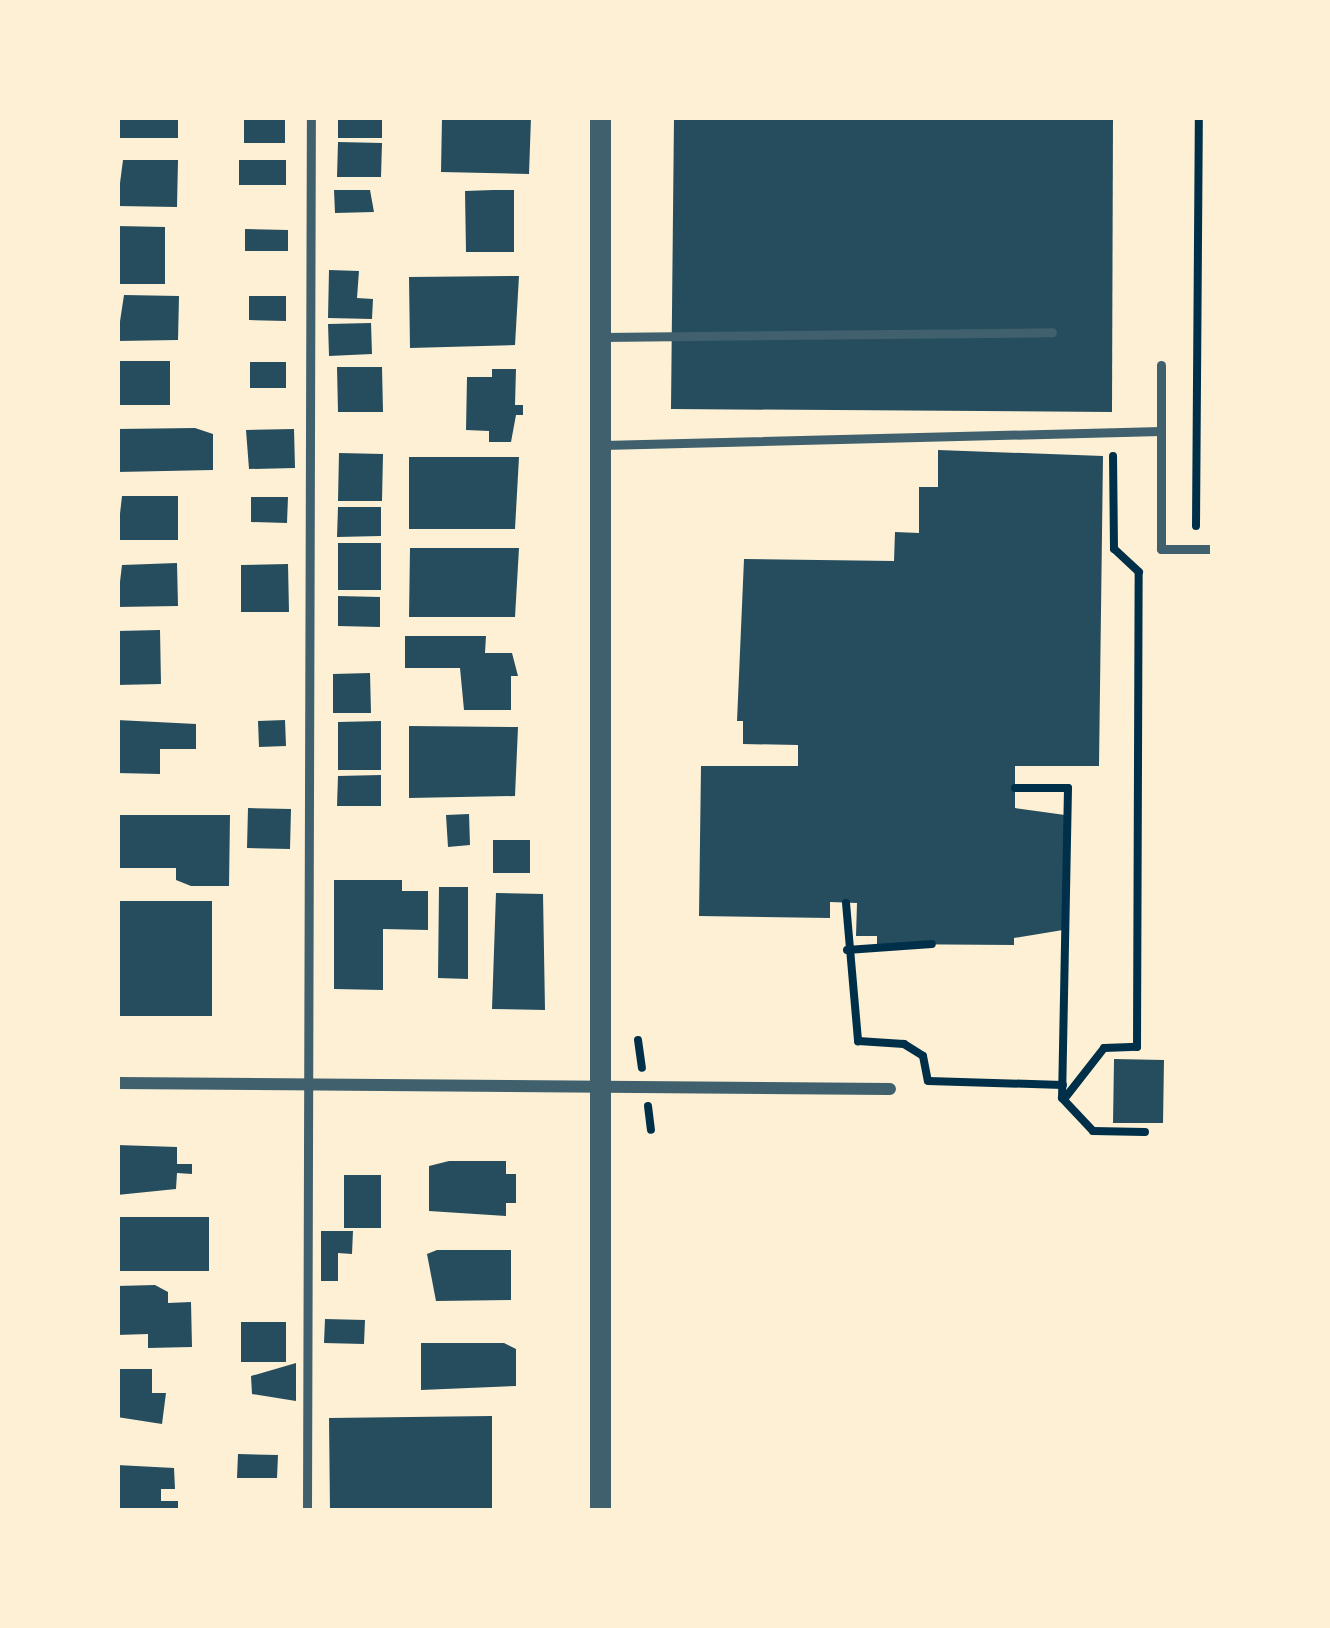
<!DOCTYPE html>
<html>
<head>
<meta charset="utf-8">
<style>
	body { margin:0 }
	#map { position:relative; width:1330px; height:1628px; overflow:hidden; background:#fdf0d5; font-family:"Archivo Narrow",sans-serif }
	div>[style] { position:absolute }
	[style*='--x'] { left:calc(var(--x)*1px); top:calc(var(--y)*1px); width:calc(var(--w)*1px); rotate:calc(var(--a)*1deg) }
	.building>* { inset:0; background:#264d5e }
	.path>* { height:8px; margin:-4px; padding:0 4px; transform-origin:4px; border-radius:4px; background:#003049 }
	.service>* { height:9px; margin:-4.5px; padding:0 4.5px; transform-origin:4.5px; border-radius:4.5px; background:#3f606c }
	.minor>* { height:12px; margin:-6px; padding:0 6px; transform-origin:6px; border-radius:6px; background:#3f606c }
	.tertiary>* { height:21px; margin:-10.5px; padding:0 10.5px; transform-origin:10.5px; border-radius:10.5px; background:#3f606c }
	span { translate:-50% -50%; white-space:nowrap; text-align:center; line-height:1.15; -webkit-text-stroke:9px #fdf0d5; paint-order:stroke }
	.frame { position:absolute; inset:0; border:120px solid #fdf0d5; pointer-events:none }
</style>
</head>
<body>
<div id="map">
	<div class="building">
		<i style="clip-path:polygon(117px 117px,178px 117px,178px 138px,117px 138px)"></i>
		<i style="clip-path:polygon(244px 117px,285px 117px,285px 143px,244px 143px)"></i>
		<i style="clip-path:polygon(338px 117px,382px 117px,382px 138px,338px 138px)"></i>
		<i style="clip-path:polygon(442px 117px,531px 117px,529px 174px,441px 172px)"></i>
		<i style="clip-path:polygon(674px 117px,1113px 117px,1112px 412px,671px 409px)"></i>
		<i style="clip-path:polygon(338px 142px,382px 143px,381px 177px,337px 177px)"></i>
		<i style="clip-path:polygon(123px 160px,178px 160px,177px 207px,117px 206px)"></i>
		<i style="clip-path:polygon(239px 160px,286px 160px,286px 185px,239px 185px)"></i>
		<i style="clip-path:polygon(334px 190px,370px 190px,374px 212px,335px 213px)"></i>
		<i style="clip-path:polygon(493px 190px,514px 190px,514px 252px,466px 252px,465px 191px)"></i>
		<i style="clip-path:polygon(117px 226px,165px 227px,165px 284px,117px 284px)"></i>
		<i style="clip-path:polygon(245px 229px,288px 230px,288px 251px,245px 251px)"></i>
		<i style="clip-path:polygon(329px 270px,359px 271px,357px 298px,373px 299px,372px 319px,328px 318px)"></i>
		<i style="clip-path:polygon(519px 276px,515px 345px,410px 348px,409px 277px)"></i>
		<i style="clip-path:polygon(124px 295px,179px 296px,178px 340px,117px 341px)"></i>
		<i style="clip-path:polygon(249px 296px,286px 296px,286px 321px,249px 320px)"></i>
		<i style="clip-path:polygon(371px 323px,372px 354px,329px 356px,328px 324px)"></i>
		<i style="clip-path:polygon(117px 361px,170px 361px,170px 405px,117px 405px)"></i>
		<i style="clip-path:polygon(250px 362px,286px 362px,286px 388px,250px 388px)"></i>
		<i style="clip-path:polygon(337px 367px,382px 367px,383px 412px,338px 412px)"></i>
		<i style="clip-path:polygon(492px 369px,516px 369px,515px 405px,523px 405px,523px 415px,516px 415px,511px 442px,489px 442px,489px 431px,466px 430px,467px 377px,492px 377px)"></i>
		<i style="clip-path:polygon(195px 428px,213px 434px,213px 470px,117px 472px,117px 429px)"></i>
		<i style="clip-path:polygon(294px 429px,295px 468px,249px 469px,246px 430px)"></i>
		<i style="clip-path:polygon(938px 450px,1103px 456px,1099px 766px,1015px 766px,1015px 808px,1065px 815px,1063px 930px,1014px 938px,1014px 945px,877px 944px,877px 936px,856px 936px,857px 903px,830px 902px,830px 918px,699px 916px,701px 766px,798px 766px,798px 745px,743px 744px,743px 721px,737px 721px,744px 559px,894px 561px,895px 532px,919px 533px,919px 487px,938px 487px)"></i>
		<i style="clip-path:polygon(339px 453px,383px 454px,382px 501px,338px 501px)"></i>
		<i style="clip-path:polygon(409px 457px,519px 457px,515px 529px,409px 529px)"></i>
		<i style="clip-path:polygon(122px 496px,178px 496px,178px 540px,117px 540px)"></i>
		<i style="clip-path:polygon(251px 497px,288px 497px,287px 523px,251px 522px)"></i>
		<i style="clip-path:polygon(338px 507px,381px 507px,381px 536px,337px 537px)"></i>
		<i style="clip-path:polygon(338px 543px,381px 543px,381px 590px,338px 590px)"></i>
		<i style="clip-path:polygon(410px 548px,519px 548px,515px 617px,409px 617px)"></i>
		<i style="clip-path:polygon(177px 563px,178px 606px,117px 607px,122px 565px)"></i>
		<i style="clip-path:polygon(288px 564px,289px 612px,241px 612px,241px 565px)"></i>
		<i style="clip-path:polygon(338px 596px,380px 597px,380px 627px,338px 626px)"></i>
		<i style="clip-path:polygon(160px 630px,161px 684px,117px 685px,117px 631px)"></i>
		<i style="clip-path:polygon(405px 636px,486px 636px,485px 653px,512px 653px,518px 676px,511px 676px,511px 710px,464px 710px,460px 668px,405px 668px)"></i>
		<i style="clip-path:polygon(370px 673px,371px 713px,333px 713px,333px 674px)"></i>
		<i style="clip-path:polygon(117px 720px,196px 724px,196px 749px,160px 749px,160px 774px,117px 773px)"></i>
		<i style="clip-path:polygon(285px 720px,286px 746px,259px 747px,258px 721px)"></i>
		<i style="clip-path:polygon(381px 721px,381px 770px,338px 770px,338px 722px)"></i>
		<i style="clip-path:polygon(409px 726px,518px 727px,515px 796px,409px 798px)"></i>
		<i style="clip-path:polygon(381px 775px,381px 806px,337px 806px,338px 776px)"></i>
		<i style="clip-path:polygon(248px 808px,291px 809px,290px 849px,247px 848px)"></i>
		<i style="clip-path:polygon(469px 814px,470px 845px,448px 847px,446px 815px)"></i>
		<i style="clip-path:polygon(117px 815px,230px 815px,229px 886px,191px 886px,176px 880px,176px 868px,117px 868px)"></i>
		<i style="clip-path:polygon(493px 840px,530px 840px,530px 873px,493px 873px)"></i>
		<i style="clip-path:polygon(334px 880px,402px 880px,402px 891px,428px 891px,428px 930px,383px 929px,383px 990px,334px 989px)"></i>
		<i style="clip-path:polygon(439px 887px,468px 887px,468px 979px,438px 978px)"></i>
		<i style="clip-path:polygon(496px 893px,543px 894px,545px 1010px,492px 1009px)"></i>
		<i style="clip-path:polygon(117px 901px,212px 901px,212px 1016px,117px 1016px)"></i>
		<i style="clip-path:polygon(1114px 1059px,1164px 1060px,1163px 1123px,1113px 1123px)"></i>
		<i style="clip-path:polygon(117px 1145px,177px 1147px,177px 1164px,192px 1164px,192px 1174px,177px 1173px,176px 1189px,117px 1195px)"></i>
		<i style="clip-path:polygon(449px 1161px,506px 1161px,506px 1174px,516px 1174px,516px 1203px,506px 1203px,506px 1216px,429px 1211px,429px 1166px)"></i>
		<i style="clip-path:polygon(344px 1175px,381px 1175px,381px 1228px,344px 1228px)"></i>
		<i style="clip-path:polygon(117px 1217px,209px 1217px,209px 1271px,117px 1271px)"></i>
		<i style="clip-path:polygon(321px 1231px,353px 1231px,352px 1254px,338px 1253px,338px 1281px,321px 1281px)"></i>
		<i style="clip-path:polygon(437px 1250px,511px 1250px,511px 1300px,436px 1301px,427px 1254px)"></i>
		<i style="clip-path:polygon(155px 1285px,168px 1292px,168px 1303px,191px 1302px,192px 1347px,148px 1348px,148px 1334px,117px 1335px,117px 1286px)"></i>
		<i style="clip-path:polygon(325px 1319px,365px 1320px,364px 1344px,324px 1343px)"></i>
		<i style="clip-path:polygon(241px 1322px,286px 1322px,286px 1362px,241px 1362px)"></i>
		<i style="clip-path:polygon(421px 1343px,504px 1343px,516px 1349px,516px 1386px,421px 1390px)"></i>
		<i style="clip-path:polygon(296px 1363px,296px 1401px,252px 1394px,251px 1376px)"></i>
		<i style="clip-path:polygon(117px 1369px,152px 1369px,152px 1393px,166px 1393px,162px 1424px,117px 1417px)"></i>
		<i style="clip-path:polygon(492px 1416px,492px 1511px,330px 1511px,329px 1418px)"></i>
		<i style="clip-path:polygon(238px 1454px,278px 1455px,277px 1478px,237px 1478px)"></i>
		<i style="clip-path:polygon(117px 1465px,174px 1468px,175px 1489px,161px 1489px,161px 1501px,178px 1501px,178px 1511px,117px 1511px)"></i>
	</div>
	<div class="path">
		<i style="--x:1196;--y:526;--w:409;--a:-89.6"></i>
		<i style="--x:1015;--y:788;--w:53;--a:0"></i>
		<i style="--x:1068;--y:788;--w:310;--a:91.1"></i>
		<i style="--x:1062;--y:1098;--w:45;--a:46.8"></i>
		<i style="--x:1093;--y:1131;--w:52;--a:1.1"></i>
		<i style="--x:846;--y:903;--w:139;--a:85"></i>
		<i style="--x:858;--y:1041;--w:46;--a:3.7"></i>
		<i style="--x:904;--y:1044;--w:22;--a:32"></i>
		<i style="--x:923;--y:1056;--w:25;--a:79"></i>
		<i style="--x:928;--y:1081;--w:135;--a:1.7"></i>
		<i style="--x:847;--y:950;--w:85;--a:-4"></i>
		<i style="--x:638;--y:1040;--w:28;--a:82"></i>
		<i style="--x:1065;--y:1098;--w:63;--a:-52"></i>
		<i style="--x:1104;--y:1048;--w:33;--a:-2"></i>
		<i style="--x:1137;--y:1047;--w:475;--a:-89.8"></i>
		<i style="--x:1139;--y:572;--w:34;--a:-137"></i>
		<i style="--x:1114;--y:549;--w:93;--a:-90.6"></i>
		<i style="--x:648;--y:1106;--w:24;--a:83"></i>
	</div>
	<div class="service">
		<i style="--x:602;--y:337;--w:450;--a:-0.6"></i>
		<i style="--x:1161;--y:365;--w:184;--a:90"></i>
		<i style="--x:1161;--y:549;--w:52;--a:0"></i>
		<i style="--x:603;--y:445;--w:558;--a:-1.44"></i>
		<i style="--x:307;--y:1511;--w:1394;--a:-89.84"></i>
	</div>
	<div class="minor">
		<i style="--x:117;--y:1083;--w:773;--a:0.44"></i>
	</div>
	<div class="tertiary">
		<i style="--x:600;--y:1511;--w:1394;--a:-90"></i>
	</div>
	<div class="frame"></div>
</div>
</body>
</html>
